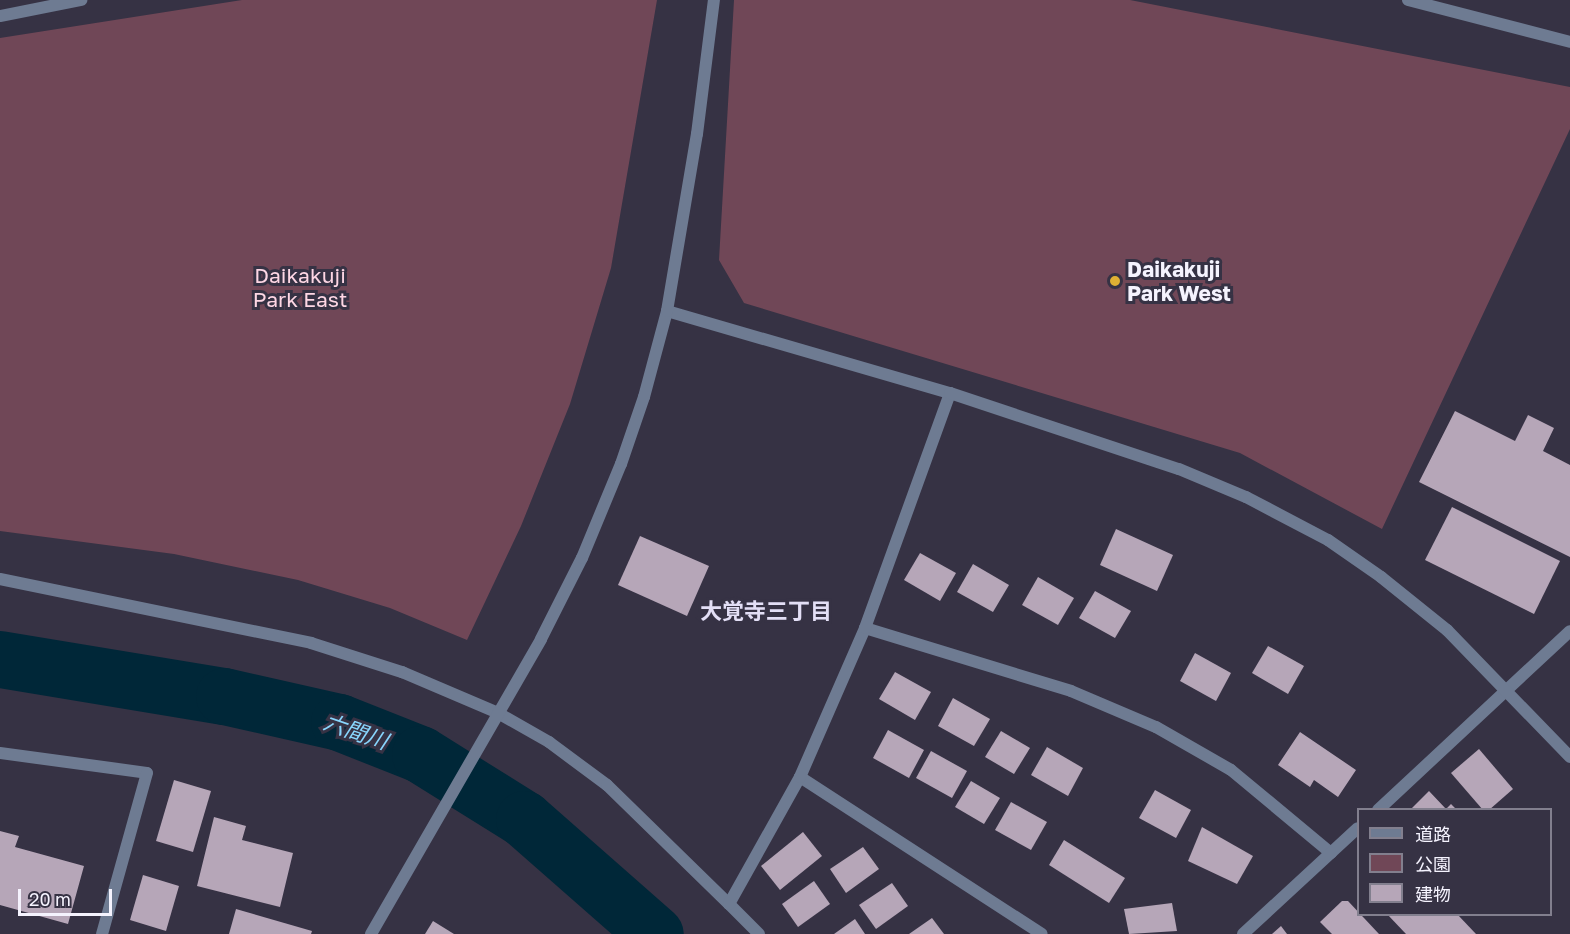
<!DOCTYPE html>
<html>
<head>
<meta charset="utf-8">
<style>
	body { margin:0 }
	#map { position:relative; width:1570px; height:934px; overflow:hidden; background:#363244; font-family:"Golos Text","Noto Sans JP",sans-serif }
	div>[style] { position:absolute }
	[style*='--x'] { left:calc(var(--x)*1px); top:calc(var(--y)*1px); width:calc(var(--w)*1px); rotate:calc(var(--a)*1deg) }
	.green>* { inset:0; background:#704757 }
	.river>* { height:57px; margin:-28.5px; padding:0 28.5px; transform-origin:28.5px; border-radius:28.5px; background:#002738 }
	.building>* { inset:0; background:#b6a6b8 }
	.minor>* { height:12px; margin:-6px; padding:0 6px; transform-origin:6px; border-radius:6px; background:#6e7b92 }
	.tertiary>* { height:12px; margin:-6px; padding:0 6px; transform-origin:6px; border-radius:6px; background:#6e7b92 }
	.dots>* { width:16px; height:16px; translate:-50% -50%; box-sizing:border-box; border:3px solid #363244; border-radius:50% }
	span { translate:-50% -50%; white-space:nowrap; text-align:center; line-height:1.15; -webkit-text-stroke:6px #363244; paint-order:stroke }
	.poi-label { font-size:21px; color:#f5f3fe; font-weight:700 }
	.left { translate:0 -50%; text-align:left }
	.park-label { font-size:21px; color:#fdd6e4 }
	.neighbourhood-label { font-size:22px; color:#e3dff6; font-weight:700 }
	.water-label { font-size:22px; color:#88d5fc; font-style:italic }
	.legend { position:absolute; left:1357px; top:808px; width:195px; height:108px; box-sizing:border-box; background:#363244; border:2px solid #827f8e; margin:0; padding:8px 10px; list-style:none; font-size:18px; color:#f5f3fe }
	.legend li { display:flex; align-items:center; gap:12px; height:30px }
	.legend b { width:30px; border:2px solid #827f8e }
	.scale { position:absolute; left:18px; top:889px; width:94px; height:27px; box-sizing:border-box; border:3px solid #f5f3fe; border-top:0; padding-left:8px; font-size:18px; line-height:21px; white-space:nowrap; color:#f5f3fe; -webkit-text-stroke:4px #363244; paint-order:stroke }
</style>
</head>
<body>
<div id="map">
	<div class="green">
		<i style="clip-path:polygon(242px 0,657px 0,611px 268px,570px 404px,521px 526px,467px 640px,390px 608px,298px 580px,174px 554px,0 531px,0 38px)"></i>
		<i style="clip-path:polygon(734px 0,1130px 0,1570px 87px,1570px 129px,1382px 529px,1240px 453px,744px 303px,719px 260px)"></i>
	</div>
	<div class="river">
		<i style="--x:0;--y:659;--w:227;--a:9.4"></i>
		<i style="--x:224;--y:696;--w:118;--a:12.7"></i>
		<i style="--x:339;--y:722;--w:87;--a:21.6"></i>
		<i style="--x:420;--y:754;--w:123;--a:32"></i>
		<i style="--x:524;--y:819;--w:174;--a:41.3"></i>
	</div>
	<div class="building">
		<i style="clip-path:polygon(1455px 411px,1515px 441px,1528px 415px,1554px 428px,1543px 451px,1570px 465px,1570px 557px,1419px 482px)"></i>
		<i style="clip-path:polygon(1452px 507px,1560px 561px,1534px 614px,1425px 560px)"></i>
		<i style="clip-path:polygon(1116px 529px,1173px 555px,1157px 591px,1100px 565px)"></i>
		<i style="clip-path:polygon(640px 536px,709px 566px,687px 616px,618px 585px)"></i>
		<i style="clip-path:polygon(920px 553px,956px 573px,940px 601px,904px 580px)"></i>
		<i style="clip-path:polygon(973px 564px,1009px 585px,993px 612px,957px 592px)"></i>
		<i style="clip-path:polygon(1038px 577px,1074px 598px,1058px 625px,1022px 605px)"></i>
		<i style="clip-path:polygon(1095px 591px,1131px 611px,1115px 638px,1079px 618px)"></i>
		<i style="clip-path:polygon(1268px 646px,1304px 666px,1288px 694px,1252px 673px)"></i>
		<i style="clip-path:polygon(1195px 653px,1231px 673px,1216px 701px,1180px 681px)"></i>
		<i style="clip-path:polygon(895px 672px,931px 692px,915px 720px,879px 699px)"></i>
		<i style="clip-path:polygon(953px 698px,990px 719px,974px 746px,938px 726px)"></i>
		<i style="clip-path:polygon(888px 730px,924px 750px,909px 778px,873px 758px)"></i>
		<i style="clip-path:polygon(1001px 731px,1030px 748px,1014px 774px,985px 757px)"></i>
		<i style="clip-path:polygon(1300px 732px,1356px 770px,1338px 797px,1314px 780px,1310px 787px,1278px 765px)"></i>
		<i style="clip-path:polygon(1047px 747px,1083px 768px,1068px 796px,1031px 775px)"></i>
		<i style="clip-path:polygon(1479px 749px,1513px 789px,1489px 810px,1483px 810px,1451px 773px)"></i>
		<i style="clip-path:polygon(931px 751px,967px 771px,952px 798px,916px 778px)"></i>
		<i style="clip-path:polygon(174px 780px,211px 791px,193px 852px,156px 841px)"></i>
		<i style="clip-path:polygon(971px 781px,1000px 798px,984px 824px,955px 807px)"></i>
		<i style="clip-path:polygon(1155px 790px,1191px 810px,1176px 838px,1139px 818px)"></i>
		<i style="clip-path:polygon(1429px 791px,1446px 809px,1451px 804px,1457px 810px,1410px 810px)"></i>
		<i style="clip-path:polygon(1011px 802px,1047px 822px,1031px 850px,995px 830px)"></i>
		<i style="clip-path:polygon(214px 817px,246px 826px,242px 840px,293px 853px,280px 907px,197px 886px)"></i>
		<i style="clip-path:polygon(1202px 827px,1253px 856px,1237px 884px,1188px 861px)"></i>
		<i style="clip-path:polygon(0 831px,19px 836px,15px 847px,84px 866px,68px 924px,0 905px)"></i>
		<i style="clip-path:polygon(803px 832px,822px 856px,780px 890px,761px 866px)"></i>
		<i style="clip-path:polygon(1064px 840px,1125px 878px,1109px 903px,1049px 865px)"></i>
		<i style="clip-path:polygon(863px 847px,879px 869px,846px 893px,830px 869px)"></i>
		<i style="clip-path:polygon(143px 875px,179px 886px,166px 931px,130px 920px)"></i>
		<i style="clip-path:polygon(814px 881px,830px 904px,798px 927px,782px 904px)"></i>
		<i style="clip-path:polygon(892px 883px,908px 906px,876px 929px,859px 905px)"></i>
		<i style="clip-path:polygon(1342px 901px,1348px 901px,1379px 934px,1332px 934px,1320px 922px)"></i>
		<i style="clip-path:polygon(1172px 903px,1177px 931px,1129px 934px,1124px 909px)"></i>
		<i style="clip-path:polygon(236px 909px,312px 931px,311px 934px,229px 934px)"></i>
		<i style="clip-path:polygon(1387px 914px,1457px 914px,1476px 934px,1406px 934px)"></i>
		<i style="clip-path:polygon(932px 918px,944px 934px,909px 934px)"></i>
		<i style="clip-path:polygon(855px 919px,865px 934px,834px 934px)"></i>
		<i style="clip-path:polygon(433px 921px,454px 934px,425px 934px)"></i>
		<i style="clip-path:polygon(1281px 926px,1287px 934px,1272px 934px)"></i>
	</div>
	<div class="minor">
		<i style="--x:1408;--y:0;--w:167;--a:14.5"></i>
		<i style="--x:0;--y:16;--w:83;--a:-11.2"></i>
		<i style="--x:0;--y:579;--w:318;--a:11.6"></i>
		<i style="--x:311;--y:643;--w:96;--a:17.7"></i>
		<i style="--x:402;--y:672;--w:104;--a:23.1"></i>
		<i style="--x:498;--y:713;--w:59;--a:29.6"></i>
		<i style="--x:549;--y:742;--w:72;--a:36.6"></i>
		<i style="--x:607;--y:785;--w:170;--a:44.3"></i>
		<i style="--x:865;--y:628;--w:215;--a:17"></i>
		<i style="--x:1071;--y:691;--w:92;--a:23"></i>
		<i style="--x:1156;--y:727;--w:86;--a:29.8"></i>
		<i style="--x:1231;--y:770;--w:130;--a:39.7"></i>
		<i style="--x:0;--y:753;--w:148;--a:7.7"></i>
		<i style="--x:147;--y:773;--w:167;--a:105.6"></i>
		<i style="--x:800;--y:777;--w:288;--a:33"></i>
		<i style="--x:1378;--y:810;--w:262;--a:-43"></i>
		<i style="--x:759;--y:934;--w:42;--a:-135"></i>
		<i style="--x:729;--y:904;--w:145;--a:-60.8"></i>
		<i style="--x:800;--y:777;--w:163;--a:-66.4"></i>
		<i style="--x:865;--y:628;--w:250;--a:-70.1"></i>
		<i style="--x:1243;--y:934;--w:156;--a:-42.7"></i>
	</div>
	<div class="tertiary">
		<i style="--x:667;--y:311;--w:295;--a:16.2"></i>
		<i style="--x:950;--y:393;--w:241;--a:18.4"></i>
		<i style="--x:1179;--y:469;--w:73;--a:22.7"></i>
		<i style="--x:1246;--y:497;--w:93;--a:27.7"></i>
		<i style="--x:1328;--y:540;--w:65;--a:34.9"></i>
		<i style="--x:1381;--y:577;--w:85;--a:38.8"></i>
		<i style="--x:1447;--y:630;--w:177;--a:45.9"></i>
		<i style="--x:371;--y:934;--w:340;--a:-60"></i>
		<i style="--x:541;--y:639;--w:91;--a:-63.2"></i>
		<i style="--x:582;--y:558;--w:102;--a:-67.5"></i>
		<i style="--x:621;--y:464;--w:71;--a:-71.1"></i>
		<i style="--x:644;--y:397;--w:89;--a:-75"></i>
		<i style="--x:667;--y:311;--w:180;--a:-80.4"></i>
		<i style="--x:697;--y:134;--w:135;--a:-82.8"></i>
	</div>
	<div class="dots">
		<i style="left:1115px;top:281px;background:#dfb034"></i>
	</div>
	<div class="poi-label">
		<span class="left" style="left:1127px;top:281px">Daikakuji<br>Park West</span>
	</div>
	<div class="park-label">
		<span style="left:300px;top:287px">Daikakuji<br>Park East</span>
	</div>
	<div class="neighbourhood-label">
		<span style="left:766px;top:611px">大覚寺三丁目</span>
	</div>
	<div class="water-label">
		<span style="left:356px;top:731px;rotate:19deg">六間川</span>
	</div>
	<ul class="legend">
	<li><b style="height:8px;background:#6e7b92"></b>道路</li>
	<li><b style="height:16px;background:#704757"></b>公園</li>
	<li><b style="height:16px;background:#b6a6b8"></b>建物</li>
	</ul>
	<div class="scale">20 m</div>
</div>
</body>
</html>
